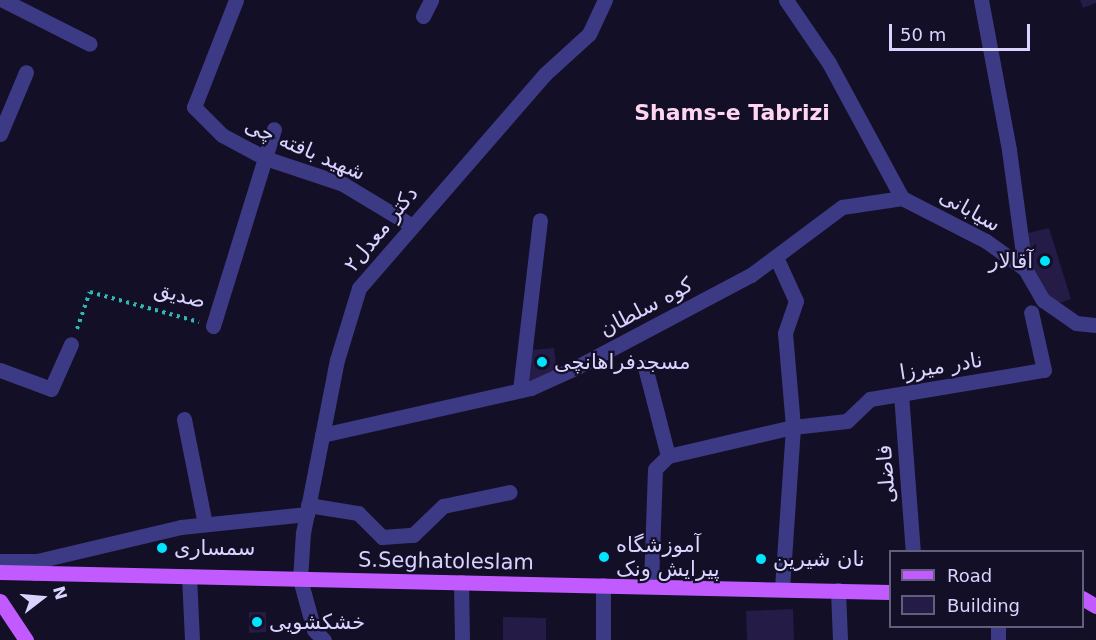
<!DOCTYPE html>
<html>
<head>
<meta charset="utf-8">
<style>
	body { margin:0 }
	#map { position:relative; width:1096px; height:640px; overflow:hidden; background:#130f26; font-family:"DejaVu Sans","Noto Sans Arabic",sans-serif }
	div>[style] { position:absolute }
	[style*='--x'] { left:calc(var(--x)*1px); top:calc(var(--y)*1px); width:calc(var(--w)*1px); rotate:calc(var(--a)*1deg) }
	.building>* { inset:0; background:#241b47 }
	.path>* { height:4px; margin-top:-2px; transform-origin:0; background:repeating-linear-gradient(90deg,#2fb8b0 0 3px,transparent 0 7.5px) }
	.minor>* { height:15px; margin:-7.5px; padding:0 7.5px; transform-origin:7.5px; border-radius:7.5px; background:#3d3a85 }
	.major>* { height:15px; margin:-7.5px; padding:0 7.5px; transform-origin:7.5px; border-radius:7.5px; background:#c25bff }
	.dots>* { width:16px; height:16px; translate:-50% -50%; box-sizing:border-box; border:3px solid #130f26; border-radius:50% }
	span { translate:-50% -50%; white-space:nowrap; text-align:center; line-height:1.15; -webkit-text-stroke:4.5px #130f26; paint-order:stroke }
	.street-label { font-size:21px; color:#d9d4ff }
	.poi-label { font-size:21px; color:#d9d4ff }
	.right { translate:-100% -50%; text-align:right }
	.left { translate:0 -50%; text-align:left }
	.neighbourhood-label { font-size:22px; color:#ffd6f0; font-weight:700 }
	.legend { position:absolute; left:889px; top:550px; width:195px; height:78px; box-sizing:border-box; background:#130f26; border:2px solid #625e7d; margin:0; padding:8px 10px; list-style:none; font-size:18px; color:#d9d4ff }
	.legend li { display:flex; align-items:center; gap:12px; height:30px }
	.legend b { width:30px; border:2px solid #625e7d }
	.north { position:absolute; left:12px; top:568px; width:60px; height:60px; -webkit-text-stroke:4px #130f26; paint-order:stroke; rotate:74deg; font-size:16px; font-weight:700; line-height:24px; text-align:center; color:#d9d4ff }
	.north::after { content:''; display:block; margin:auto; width:21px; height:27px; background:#d9d4ff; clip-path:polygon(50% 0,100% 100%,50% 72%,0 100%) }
	.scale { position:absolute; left:889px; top:24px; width:141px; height:27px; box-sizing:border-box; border:3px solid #d9d4ff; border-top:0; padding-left:8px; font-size:18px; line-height:21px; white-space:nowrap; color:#d9d4ff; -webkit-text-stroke:4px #130f26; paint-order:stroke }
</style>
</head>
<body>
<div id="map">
	<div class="building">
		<i style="clip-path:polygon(1080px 0,1096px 0,1096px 3px,1083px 8px)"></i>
		<i style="clip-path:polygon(1049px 228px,1071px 299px,1056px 304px,1039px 288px,1024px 234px)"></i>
		<i style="clip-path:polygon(554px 348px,557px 374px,528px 384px,530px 350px)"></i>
		<i style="clip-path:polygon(793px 609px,794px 640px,747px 640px,746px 611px)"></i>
		<i style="clip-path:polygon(249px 612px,266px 612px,266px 632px,249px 633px)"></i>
		<i style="clip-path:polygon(503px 617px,546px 618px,546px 640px,503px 640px)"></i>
	</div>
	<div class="path">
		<i style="--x:77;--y:329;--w:39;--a:-71"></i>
		<i style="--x:90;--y:292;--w:113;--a:15.4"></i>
	</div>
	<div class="minor">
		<i style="--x:3;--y:0;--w:97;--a:26.8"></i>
		<i style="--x:236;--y:0;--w:115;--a:111.4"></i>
		<i style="--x:194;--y:107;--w:40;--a:45"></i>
		<i style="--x:222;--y:135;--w:49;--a:28.1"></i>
		<i style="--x:265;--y:158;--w:82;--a:18.4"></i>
		<i style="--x:343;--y:184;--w:79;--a:31.1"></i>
		<i style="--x:786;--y:0;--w:76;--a:55.7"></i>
		<i style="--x:829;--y:63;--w:153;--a:61.6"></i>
		<i style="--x:981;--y:0;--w:153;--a:79.4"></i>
		<i style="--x:1009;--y:150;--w:120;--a:82.3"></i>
		<i style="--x:423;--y:16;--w:18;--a:-63"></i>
		<i style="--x:0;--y:134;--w:67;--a:-67.2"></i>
		<i style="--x:902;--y:198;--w:94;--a:27.1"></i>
		<i style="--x:986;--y:241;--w:48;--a:35.7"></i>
		<i style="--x:1025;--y:269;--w:36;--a:60"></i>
		<i style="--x:1043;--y:300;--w:40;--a:34.9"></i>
		<i style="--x:1076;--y:323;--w:20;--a:6"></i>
		<i style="--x:776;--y:257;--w:48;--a:65.6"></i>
		<i style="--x:796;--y:301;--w:34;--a:109"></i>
		<i style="--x:785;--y:333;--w:94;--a:85.1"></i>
		<i style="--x:793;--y:427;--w:54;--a:-6.3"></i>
		<i style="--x:847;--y:421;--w:32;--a:-44"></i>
		<i style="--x:870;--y:399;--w:176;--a:-9.5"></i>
		<i style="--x:1044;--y:370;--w:59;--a:-102.6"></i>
		<i style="--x:213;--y:326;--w:206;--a:-72.8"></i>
		<i style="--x:645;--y:367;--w:92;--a:75.5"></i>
		<i style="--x:668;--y:456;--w:18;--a:135"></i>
		<i style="--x:655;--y:469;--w:117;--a:92"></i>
		<i style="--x:0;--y:370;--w:54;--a:20.4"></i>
		<i style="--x:51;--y:389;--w:49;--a:-66"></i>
		<i style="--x:520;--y:390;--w:171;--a:-83.3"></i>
		<i style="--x:901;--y:394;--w:158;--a:85.7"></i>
		<i style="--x:184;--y:419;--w:107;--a:78.7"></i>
		<i style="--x:322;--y:435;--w:214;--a:-12.7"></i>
		<i style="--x:531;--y:388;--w:48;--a:-24.4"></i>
		<i style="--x:575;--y:368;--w:199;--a:-27.9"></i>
		<i style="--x:751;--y:275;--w:114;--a:-36.8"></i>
		<i style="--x:842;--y:207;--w:61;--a:-8.5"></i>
		<i style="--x:668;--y:456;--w:128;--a:-13.1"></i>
		<i style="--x:793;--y:427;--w:162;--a:93.9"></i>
		<i style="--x:308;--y:505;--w:51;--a:9.1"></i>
		<i style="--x:358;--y:513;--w:34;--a:45"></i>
		<i style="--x:382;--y:537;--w:31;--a:-4"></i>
		<i style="--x:413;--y:535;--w:42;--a:-44"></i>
		<i style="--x:443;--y:506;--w:68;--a:-11.8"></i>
		<i style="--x:0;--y:561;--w:37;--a:0"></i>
		<i style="--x:35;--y:573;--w:12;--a:-81"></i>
		<i style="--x:37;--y:561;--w:148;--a:-13.3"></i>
		<i style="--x:181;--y:527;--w:127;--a:-5.9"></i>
		<i style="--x:189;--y:576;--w:64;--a:87.3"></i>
		<i style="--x:461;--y:582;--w:58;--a:89"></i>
		<i style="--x:838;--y:590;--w:50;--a:87.7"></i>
		<i style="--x:998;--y:626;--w:14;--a:90"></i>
		<i style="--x:324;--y:640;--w:14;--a:-135"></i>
		<i style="--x:314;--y:630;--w:53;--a:-105.4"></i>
		<i style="--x:300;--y:579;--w:46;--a:-86.3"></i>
		<i style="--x:303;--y:533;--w:176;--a:-78.9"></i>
		<i style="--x:337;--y:360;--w:75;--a:-73"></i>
		<i style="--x:359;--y:288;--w:284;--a:-49"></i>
		<i style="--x:545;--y:74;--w:59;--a:-42.3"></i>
		<i style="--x:589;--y:34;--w:38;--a:-65"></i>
		<i style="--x:603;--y:640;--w:55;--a:-90"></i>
	</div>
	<div class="major">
		<i style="--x:0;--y:572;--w:890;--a:1.29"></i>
		<i style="--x:1082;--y:598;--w:16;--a:30"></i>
		<i style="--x:0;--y:601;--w:47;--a:56.3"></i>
	</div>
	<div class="dots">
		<i style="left:1045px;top:261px;background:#00e5ff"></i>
		<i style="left:542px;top:362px;background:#00e5ff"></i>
		<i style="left:162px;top:548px;background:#00e5ff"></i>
		<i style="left:604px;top:557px;background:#00e5ff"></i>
		<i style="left:761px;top:559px;background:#00e5ff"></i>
		<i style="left:257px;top:622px;background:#00e5ff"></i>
	</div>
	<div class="street-label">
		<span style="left:305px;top:149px;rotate:23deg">شهید بافته چی</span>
		<span style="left:970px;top:210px;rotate:29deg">سیابانی</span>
		<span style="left:381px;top:229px;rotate:-51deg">دکتر معدل۲</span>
		<span style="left:180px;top:295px;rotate:15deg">صدیق</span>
		<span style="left:646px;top:307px;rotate:-28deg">کوه سلطان</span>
		<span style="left:941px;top:366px;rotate:-9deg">نادر میرزا</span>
		<span style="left:886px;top:474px;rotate:-94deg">فاضلی</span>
		<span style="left:446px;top:561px;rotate:1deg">S.Seghatoleslam</span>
	</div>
	<div class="poi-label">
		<span class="right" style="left:1033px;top:261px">آقالار</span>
		<span class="left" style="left:554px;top:362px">مسجدفراهانچی</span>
		<span class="left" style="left:616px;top:557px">آموزشگاه<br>پیرایش ونک</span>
		<span class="left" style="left:174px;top:548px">سمساری</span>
		<span class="left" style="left:773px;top:559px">نان شیرین</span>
		<span class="left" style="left:269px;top:622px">خشکشویی</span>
	</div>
	<div class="neighbourhood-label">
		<span style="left:732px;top:113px">Shams-e Tabrizi</span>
	</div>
	<ul class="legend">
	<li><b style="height:8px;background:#c25bff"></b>Road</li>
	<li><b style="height:16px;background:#241b47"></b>Building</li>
	</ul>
	<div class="north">N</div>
	<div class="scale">50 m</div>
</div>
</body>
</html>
